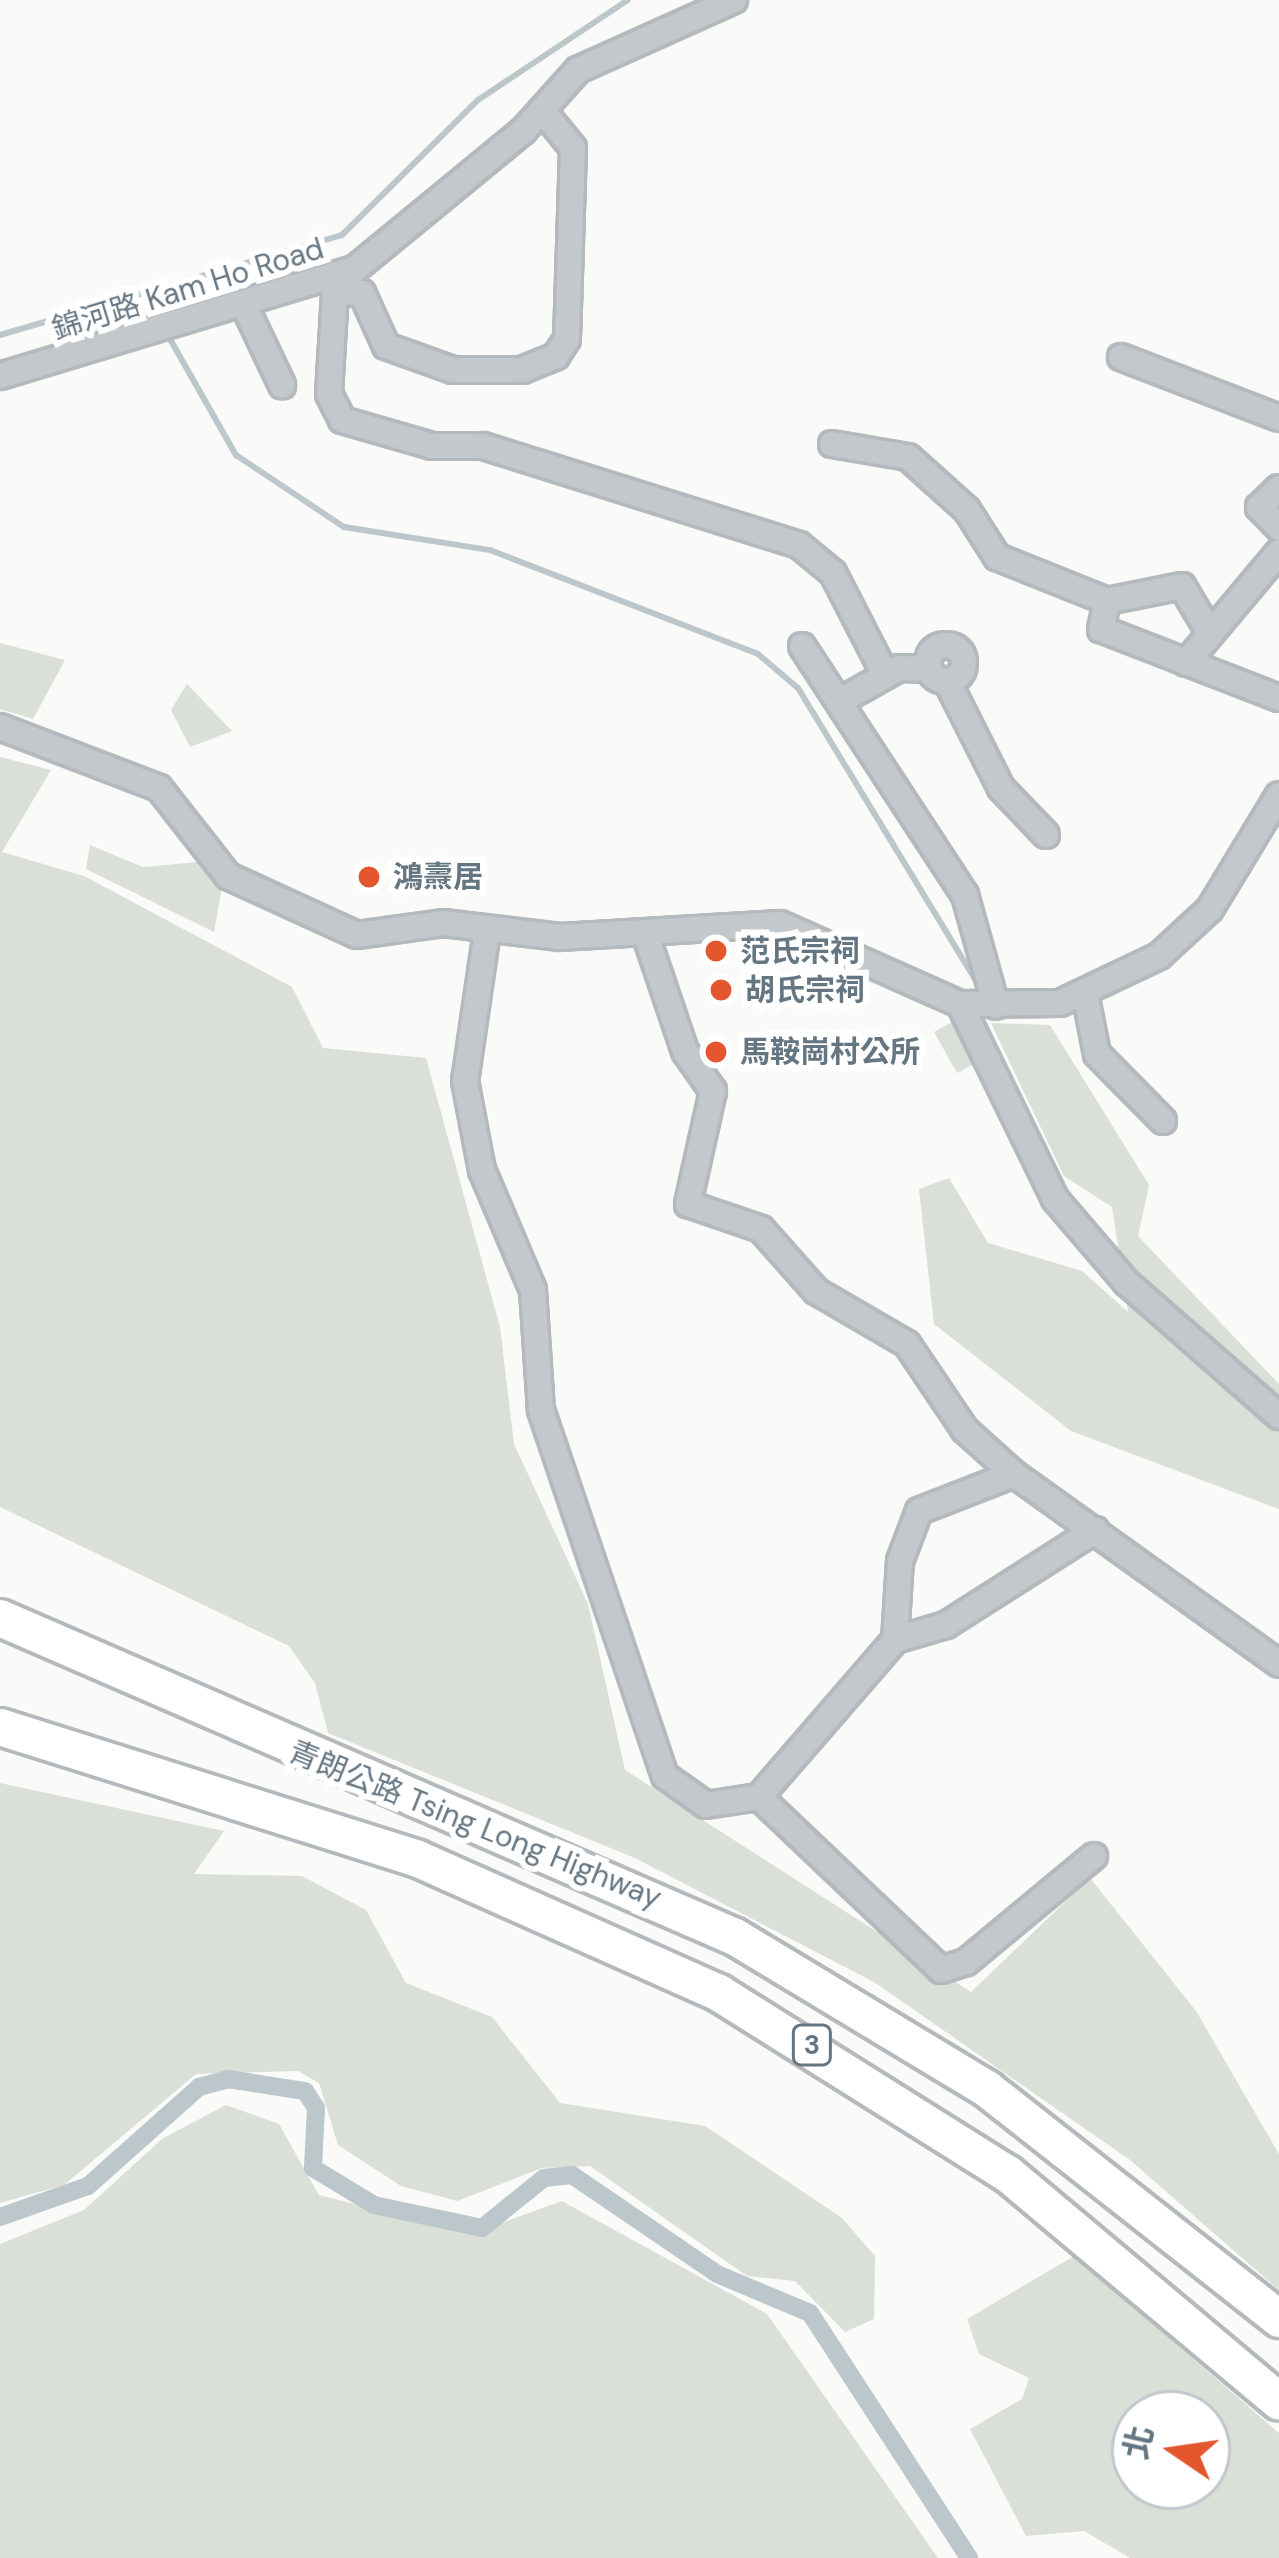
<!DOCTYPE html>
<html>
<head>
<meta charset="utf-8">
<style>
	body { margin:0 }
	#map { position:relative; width:1279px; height:2558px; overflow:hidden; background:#fafaf8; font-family:"DM Sans","Noto Sans TC",sans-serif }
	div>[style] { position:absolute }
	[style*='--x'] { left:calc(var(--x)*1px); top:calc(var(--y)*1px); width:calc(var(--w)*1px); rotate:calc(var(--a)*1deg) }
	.green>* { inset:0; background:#dadfd7 }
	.stream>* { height:6px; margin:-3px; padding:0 3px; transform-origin:3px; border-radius:3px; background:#bbc7cb }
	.canal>* { height:18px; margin:-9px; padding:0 9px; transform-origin:9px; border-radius:9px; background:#bbc7cb }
	.roads { filter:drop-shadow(3px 0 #b4b9bd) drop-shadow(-3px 0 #b4b9bd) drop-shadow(0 3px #b4b9bd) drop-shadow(0 -3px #b4b9bd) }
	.minor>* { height:24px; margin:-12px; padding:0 12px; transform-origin:12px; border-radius:12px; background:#c3c8cc }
	.minor>.ring { margin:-12px; padding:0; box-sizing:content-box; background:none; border:24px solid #c3c8cc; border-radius:50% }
	.highway>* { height:36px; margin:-18px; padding:0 18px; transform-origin:18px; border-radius:18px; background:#fff }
	.dots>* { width:33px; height:33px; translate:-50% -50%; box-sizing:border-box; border:6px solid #fff; border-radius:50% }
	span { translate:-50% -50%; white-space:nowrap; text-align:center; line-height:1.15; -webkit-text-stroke:12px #fff; paint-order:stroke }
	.shield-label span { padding:3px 9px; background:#fff; border:3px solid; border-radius:9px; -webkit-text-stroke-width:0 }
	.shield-label { font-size:27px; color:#657683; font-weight:700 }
	.street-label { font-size:30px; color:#657683 }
	.poi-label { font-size:30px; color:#657683; font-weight:700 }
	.left { translate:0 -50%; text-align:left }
	.north { position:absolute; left:1111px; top:2390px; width:120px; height:120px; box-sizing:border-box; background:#fff; border:3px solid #c1c8cd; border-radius:50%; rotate:283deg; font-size:33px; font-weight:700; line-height:48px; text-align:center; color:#657683 }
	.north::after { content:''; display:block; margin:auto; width:42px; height:54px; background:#e4572e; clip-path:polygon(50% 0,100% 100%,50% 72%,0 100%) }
</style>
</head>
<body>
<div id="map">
	<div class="green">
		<i style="clip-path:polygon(0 643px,65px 660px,33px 719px,0 709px)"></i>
		<i style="clip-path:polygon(187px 684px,232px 731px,190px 747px,171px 710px)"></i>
		<i style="clip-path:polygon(0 757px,51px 770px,2px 852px,84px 876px,292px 987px,323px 1048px,426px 1058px,500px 1327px,514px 1444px,588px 1604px,625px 1770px,971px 1992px,1090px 1878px,1196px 2011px,1279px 2154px,1279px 2290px,1130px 2160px,874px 1982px,635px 1858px,328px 1733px,315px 1683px,289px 1646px,0 1507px)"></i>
		<i style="clip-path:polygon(90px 845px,143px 867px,210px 861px,222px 888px,214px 932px,86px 869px)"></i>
		<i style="clip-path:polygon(961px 1017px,984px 1059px,957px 1073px,934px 1032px)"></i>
		<i style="clip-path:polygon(991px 1023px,1050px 1025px,1149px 1185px,1138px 1236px,1279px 1384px,1279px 1509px,1071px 1431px,934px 1324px,919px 1189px,949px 1178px,988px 1243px,1082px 1271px,1128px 1312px,1112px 1207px,1064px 1176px)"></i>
		<i style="clip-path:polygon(0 1783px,224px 1831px,194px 1874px,302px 1876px,366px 1910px,406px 1983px,492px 2017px,560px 2103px,705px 2126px,842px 2218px,875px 2256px,874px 2319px,845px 2332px,795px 2281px,747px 2276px,590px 2166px,542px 2168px,457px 2201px,401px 2186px,338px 2145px,319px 2083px,298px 2071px,196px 2074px,64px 2185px,0 2203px)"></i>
		<i style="clip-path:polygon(226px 2105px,279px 2124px,319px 2195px,471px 2234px,562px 2201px,767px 2314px,938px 2558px,0 2558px,0 2244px,84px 2210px,162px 2139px)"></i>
		<i style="clip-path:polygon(evenodd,1074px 2256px,1279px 2433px,1279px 2558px,1130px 2558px,1084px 2531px,1026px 2536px,970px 2429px,1022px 2399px,1029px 2378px,979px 2354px,967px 2319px,1074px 2256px,1207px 2414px,1207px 2486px,1135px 2486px,1135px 2414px,1207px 2414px)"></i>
	</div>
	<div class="stream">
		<i style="--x:144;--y:292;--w:32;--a:60"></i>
		<i style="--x:166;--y:332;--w:142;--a:60.4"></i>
		<i style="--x:236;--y:455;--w:130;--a:33.7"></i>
		<i style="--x:344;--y:527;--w:148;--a:9"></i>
		<i style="--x:490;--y:550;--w:287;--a:21.2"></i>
		<i style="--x:758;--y:654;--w:52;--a:40.4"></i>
		<i style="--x:798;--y:688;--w:341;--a:58.7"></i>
		<i style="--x:0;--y:335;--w:356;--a:-16.3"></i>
		<i style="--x:342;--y:235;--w:192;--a:-44.8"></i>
		<i style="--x:478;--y:100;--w:180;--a:-33.7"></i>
	</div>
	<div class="canal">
		<i style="--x:0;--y:2217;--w:93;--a:-19.4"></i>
		<i style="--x:88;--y:2186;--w:149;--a:-41.7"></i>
		<i style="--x:199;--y:2087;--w:30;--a:-15"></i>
		<i style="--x:228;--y:2079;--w:78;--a:8.9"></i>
		<i style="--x:305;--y:2091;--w:20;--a:57"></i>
		<i style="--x:316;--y:2108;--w:60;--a:92.9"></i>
		<i style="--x:313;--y:2168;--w:71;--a:31.2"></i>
		<i style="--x:374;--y:2205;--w:110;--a:12"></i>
		<i style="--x:482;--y:2228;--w:80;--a:-38.9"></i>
		<i style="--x:544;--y:2178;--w:28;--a:-6"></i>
		<i style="--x:572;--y:2175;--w:176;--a:34.3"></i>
		<i style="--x:717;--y:2274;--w:101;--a:22.8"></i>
		<i style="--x:810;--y:2313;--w:292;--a:57"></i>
	</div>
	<div class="roads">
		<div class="minor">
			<i style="--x:336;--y:276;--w:118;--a:93.4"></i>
			<i style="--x:329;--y:394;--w:29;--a:63"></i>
			<i style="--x:342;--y:420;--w:94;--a:16.1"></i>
			<i style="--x:432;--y:446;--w:51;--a:0"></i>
			<i style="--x:483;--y:446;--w:331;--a:17.4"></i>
			<i style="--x:799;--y:545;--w:44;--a:39.5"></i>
			<i style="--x:833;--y:573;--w:114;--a:62.8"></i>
			<i style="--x:338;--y:292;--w:24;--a:2"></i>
			<i style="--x:362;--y:293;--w:58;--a:65.6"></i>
			<i style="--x:386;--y:346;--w:71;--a:19.7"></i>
			<i style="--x:453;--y:370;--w:69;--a:0"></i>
			<i style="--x:522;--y:370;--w:37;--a:-22"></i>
			<i style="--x:556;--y:356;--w:20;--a:-57"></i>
			<i style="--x:567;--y:339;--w:191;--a:-88.2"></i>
			<i style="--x:573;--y:148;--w:49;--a:-129.2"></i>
			<i style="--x:244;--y:305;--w:89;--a:64.6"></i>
			<i style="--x:1121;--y:357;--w:169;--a:21.1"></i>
			<i style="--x:0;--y:376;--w:371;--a:-16.8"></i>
			<i style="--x:355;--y:269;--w:217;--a:-39.4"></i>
			<i style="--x:523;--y:131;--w:82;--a:-48"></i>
			<i style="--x:578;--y:70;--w:171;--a:-24.2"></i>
			<i style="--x:832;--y:444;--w:77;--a:9.7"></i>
			<i style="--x:908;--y:457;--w:79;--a:41.9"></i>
			<i style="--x:967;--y:510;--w:56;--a:57.4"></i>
			<i style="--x:997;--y:557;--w:118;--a:21.8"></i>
			<i style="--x:1107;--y:601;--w:76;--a:-11.3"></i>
			<i style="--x:1182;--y:586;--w:49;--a:59.2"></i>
			<i style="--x:1279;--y:488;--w:28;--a:136"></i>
			<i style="--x:1259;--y:507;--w:29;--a:46"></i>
			<i style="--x:1107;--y:601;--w:29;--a:102"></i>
			<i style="--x:1101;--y:629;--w:191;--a:21.2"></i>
			<i class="ring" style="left:928px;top:645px;width:12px;height:12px"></i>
			<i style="--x:802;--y:646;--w:298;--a:56.8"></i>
			<i style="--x:965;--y:895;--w:115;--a:74.4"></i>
			<i style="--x:1186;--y:663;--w:145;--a:-50"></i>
			<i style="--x:947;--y:681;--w:120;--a:63.2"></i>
			<i style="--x:1001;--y:788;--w:65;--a:46.2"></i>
			<i style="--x:844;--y:699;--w:63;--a:-29.4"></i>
			<i style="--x:899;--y:668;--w:30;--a:2"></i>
			<i style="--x:0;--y:727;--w:170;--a:21"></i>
			<i style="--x:159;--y:788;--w:112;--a:51.9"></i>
			<i style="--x:228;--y:876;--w:142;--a:24.6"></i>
			<i style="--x:357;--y:935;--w:87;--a:-7.9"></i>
			<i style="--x:443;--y:923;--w:118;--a:6.8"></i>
			<i style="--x:560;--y:937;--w:220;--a:-3.4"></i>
			<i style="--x:780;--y:924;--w:197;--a:24"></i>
			<i style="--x:960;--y:1004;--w:100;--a:-0.6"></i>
			<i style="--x:1060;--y:1003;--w:110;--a:-25.4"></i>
			<i style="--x:1159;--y:956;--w:69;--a:-42.7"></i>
			<i style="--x:1210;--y:909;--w:133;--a:-58.8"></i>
			<i style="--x:487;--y:931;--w:152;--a:98.3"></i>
			<i style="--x:465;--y:1081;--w:91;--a:79.2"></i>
			<i style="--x:482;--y:1170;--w:130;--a:67"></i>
			<i style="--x:533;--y:1290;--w:120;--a:86.2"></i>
			<i style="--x:541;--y:1410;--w:386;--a:71.3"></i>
			<i style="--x:665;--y:1776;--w:50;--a:35.3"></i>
			<i style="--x:706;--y:1805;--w:54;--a:-8.6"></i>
			<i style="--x:759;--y:1797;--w:208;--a:-49.1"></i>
			<i style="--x:895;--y:1640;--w:79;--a:-86.4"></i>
			<i style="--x:900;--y:1561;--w:53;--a:-69.2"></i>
			<i style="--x:919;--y:1511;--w:102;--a:-21.3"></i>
			<i style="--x:645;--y:933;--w:125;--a:71.3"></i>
			<i style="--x:685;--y:1051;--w:49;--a:55"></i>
			<i style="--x:713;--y:1091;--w:116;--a:102.5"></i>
			<i style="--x:688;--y:1204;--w:77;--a:18.9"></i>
			<i style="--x:761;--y:1229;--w:83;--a:48.4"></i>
			<i style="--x:816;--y:1291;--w:105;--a:30.2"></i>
			<i style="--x:907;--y:1344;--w:104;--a:56"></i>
			<i style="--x:965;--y:1430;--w:66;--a:41.9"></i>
			<i style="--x:1014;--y:1474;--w:326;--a:35.6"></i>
			<i style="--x:1085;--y:993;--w:62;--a:78.9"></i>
			<i style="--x:1097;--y:1054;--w:94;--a:45.4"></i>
			<i style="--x:960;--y:1004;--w:217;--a:64"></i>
			<i style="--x:1055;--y:1199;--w:111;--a:49.4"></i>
			<i style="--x:1127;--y:1283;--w:202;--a:41.2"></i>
			<i style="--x:895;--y:1640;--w:53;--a:-16.4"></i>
			<i style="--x:946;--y:1625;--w:177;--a:-32.5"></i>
			<i style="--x:759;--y:1797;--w:251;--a:43.5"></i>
			<i style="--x:941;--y:1970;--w:26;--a:-18"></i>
			<i style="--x:966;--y:1962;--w:166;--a:-39.6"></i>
		</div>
		<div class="highway">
			<i style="--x:0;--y:1618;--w:801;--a:23.46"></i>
			<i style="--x:735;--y:1937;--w:294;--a:31.1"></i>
			<i style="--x:987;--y:2089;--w:372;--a:38.2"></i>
			<i style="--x:0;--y:1727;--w:438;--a:17.5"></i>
			<i style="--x:418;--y:1859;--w:329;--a:24"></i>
			<i style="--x:719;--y:1993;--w:341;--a:32.1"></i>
			<i style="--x:1008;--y:2174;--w:354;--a:40"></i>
		</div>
	</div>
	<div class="dots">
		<i style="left:369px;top:877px;background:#e4572e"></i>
		<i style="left:716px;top:951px;background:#e4572e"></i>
		<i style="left:721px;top:990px;background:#e4572e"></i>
		<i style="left:716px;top:1052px;background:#e4572e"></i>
	</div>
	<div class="shield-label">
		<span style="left:812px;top:2045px">3</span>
	</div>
	<div class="street-label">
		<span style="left:188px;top:289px;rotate:-17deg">錦河路 Kam Ho Road</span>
		<span style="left:475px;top:1825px;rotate:22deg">青朗公路 Tsing Long Highway</span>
	</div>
	<div class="poi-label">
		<span class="left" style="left:393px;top:877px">鴻燾居</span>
		<span class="left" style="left:740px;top:951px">范氏宗祠</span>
		<span class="left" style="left:745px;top:990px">胡氏宗祠</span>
		<span class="left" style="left:740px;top:1052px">馬鞍崗村公所</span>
	</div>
	<div class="north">北</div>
</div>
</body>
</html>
